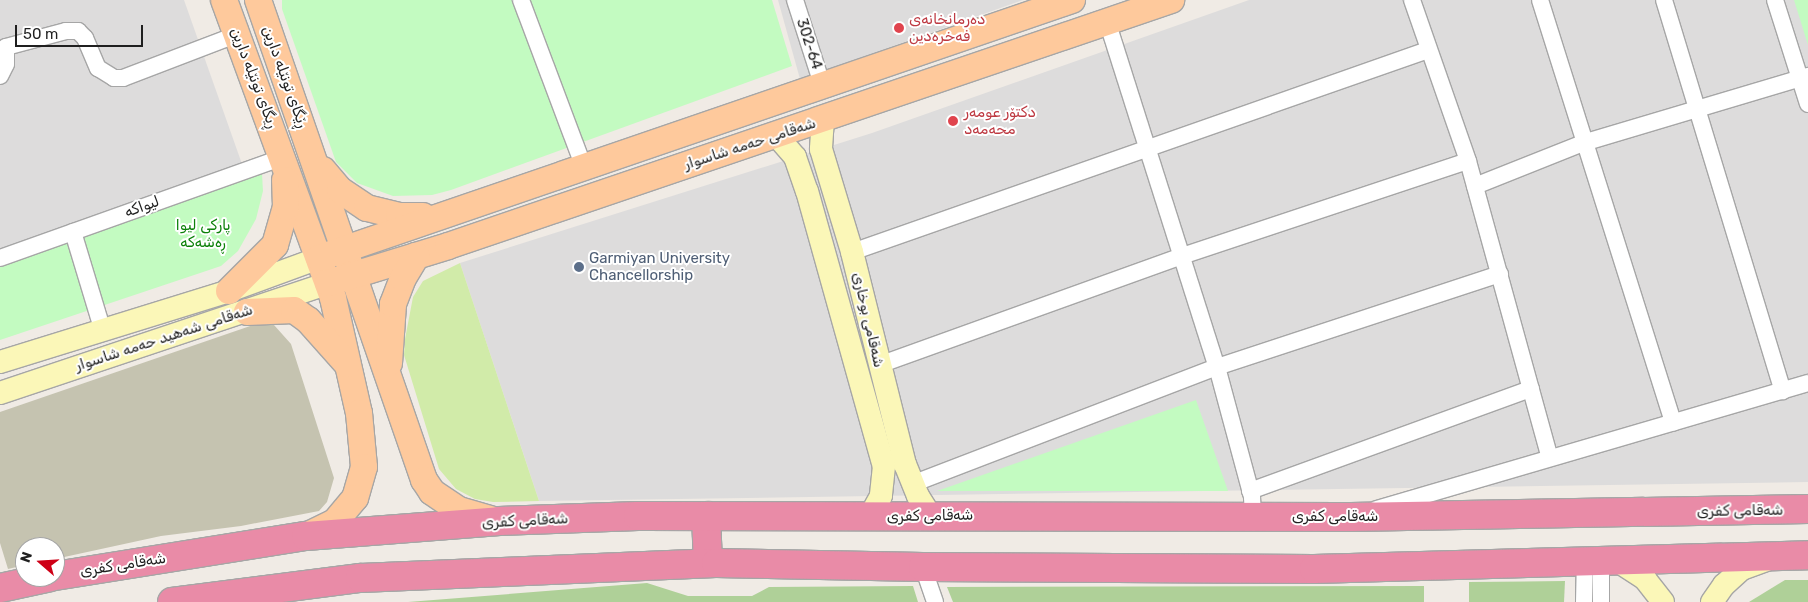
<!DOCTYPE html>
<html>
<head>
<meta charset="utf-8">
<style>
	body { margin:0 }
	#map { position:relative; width:1808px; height:602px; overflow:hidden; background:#f0ebe5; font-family:Rubik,Vazirmatn,sans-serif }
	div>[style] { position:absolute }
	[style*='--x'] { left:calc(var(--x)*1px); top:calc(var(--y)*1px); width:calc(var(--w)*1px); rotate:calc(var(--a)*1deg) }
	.residential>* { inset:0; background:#dddcdc }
	.construction>* { inset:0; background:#c5c3b0 }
	.grass>* { inset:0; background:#d1eba9 }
	.forest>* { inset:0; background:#afd098 }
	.park>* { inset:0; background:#c3fbc1 }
	.roads { filter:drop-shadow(1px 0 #a6a6a6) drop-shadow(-1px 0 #a6a6a6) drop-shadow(0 1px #a6a6a6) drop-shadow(0 -1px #a6a6a6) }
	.street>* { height:16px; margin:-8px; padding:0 8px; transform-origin:8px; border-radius:8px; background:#fff }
	.secondary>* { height:22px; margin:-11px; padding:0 11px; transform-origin:11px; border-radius:11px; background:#fbf7b8 }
	.primary>* { height:26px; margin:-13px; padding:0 13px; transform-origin:13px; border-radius:13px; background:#fec99c }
	.highway>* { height:28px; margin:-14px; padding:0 14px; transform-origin:14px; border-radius:14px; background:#e98ba7 }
	.dots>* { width:14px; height:14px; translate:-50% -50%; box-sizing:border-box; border:2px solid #fff; border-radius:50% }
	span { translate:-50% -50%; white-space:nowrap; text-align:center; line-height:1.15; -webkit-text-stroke:4px #fff; paint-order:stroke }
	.health-label { font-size:15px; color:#be3a42 }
	.left { translate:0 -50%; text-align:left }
	.street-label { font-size:15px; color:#1f1f1f }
	.park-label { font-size:15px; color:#0c8109 }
	.service-label { font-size:15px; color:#4e5e75 }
	.north { position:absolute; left:15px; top:537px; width:50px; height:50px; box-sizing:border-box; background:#fff; border:1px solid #a5a5a5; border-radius:50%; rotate:289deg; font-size:14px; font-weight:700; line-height:20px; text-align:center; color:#1f1f1f }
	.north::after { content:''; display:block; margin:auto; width:18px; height:22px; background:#ce0017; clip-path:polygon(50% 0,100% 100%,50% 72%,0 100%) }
	.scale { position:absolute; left:15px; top:25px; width:128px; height:22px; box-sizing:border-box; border:2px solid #1f1f1f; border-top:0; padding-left:6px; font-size:15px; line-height:18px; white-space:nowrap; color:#1f1f1f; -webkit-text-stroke:4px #fff; paint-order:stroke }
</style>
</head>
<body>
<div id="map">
	<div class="residential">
		<i style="clip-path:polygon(0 0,184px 0,242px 164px,0 258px)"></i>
		<i style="clip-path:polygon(778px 0,1023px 0,800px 79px)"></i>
		<i style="clip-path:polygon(1249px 0,1808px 0,1808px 482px,539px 501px,460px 263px,872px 133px)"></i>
	</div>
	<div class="construction">
		<i style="clip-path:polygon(259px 323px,274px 325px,291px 344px,334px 478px,327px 502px,319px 511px,241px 526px,161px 536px,55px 559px,55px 547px,25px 547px,25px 565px,8px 569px,0 543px,0 412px)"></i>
	</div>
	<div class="grass">
		<i style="clip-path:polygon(460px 263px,528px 468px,539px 501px,493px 502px,475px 499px,456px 489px,439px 469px,404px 355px,405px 339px,413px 297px,423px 281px)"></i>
	</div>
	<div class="forest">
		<i style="clip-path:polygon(1785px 580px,1808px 580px,1808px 602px,1749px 602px)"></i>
		<i style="clip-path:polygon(1565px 581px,1564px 602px,1469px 602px,1469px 582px)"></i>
		<i style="clip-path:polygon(647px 583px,688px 596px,752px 596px,769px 587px,913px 586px,918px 602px,408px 602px)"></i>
		<i style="clip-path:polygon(1424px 586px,1424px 602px,953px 602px,947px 587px)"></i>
	</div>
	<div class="park">
		<i style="clip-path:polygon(282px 0,772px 0,792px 66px,451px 190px,432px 195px,393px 196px,357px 183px,336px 162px,282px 9px)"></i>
		<i style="clip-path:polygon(1794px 0,1808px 0,1808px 45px)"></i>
		<i style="clip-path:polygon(262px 174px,263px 191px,256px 219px,238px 251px,221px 266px,0 340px,0 266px)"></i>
		<i style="clip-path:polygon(1196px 400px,1228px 491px,937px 491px)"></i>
	</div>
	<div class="roads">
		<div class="street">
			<i style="--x:521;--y:0;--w:179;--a:69.4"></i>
			<i style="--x:795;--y:0;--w:91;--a:72.2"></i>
			<i style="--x:1412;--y:0;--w:170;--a:70.8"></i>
			<i style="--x:1468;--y:161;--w:308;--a:74.6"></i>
			<i style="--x:1540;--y:0;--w:443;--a:72.5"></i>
			<i style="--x:1664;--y:0;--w:409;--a:73.1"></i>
			<i style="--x:1775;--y:0;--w:109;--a:72.4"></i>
			<i style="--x:1107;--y:21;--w:363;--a:72.4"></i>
			<i style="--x:1217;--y:367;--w:135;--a:74.9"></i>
			<i style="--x:1252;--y:497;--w:20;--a:87"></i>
			<i style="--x:0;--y:76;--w:13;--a:-63"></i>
			<i style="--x:6;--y:64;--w:17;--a:-90"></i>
			<i style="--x:6;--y:47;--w:62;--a:-14.9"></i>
			<i style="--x:66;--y:31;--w:12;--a:0"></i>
			<i style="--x:78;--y:31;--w:10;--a:45"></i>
			<i style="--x:85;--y:38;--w:33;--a:67"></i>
			<i style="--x:98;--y:68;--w:19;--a:32"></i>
			<i style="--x:114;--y:78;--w:9;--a:0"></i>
			<i style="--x:123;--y:78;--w:123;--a:-20.9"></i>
			<i style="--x:1475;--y:186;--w:116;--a:-21.7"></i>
			<i style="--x:1583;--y:143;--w:235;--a:-16.6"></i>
			<i style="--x:73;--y:232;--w:100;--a:73.2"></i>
			<i style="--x:852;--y:252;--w:610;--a:-19.33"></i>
			<i style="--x:0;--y:258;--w:301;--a:-19.6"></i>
			<i style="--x:879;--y:365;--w:322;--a:-19.8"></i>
			<i style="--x:1182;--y:256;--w:301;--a:-18.4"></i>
			<i style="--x:912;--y:484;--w:327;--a:-21"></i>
			<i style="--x:1217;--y:367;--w:298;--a:-18.2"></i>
			<i style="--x:1250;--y:491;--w:299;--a:-20"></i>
			<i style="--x:1377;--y:509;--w:449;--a:-16.3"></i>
			<i style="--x:923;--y:567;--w:37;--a:71"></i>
			<i style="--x:1584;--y:602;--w:43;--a:-88.7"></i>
			<i style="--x:1601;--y:602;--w:43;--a:-90"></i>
		</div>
		<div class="secondary">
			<i style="--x:823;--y:119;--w:30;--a:94"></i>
			<i style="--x:821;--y:149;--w:108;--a:73.2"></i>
			<i style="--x:852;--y:252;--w:219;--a:76"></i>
			<i style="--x:905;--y:464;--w:35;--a:68"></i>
			<i style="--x:918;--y:496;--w:25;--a:58"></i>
			<i style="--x:776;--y:135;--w:29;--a:49"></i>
			<i style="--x:795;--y:157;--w:36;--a:71"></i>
			<i style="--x:807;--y:191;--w:286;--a:74.4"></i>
			<i style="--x:884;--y:466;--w:30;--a:96"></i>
			<i style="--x:881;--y:496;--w:23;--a:119"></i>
			<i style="--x:0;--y:362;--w:240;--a:-17.2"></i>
			<i style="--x:229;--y:291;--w:96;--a:-20.1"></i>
			<i style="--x:0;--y:393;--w:346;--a:-18.5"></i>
			<i style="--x:1616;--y:560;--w:35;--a:33"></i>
			<i style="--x:1645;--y:579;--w:29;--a:52"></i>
			<i style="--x:1712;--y:602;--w:21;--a:-55"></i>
			<i style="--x:1724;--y:585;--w:24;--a:-42"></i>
			<i style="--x:1742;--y:569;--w:27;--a:-20"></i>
		</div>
		<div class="primary">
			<i style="--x:224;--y:0;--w:317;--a:69.9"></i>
			<i style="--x:333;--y:298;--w:118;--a:77.3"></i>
			<i style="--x:359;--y:413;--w:54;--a:84.7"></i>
			<i style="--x:364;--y:467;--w:32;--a:106"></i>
			<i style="--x:355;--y:498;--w:31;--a:130"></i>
			<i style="--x:335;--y:522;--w:32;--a:154"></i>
			<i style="--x:258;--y:0;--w:508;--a:70.92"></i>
			<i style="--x:424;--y:480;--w:14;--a:56"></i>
			<i style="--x:432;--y:492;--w:32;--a:34"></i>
			<i style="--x:459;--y:510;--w:36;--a:16"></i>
			<i style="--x:323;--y:170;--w:26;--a:50"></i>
			<i style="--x:340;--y:190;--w:32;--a:34"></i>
			<i style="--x:367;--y:208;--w:33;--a:14"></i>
			<i style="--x:399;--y:216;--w:24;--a:0"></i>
			<i style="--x:319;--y:258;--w:796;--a:-18.91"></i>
			<i style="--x:328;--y:283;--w:126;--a:-17.1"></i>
			<i style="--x:448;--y:246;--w:764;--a:-18.79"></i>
			<i style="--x:229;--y:291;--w:65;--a:-45"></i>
			<i style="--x:275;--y:245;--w:40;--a:-74"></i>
			<i style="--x:286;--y:207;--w:27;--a:-92"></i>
			<i style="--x:247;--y:312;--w:47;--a:-2.4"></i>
			<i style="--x:294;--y:310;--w:17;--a:36"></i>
			<i style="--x:308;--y:320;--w:59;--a:48.4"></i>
			<i style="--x:389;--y:363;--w:59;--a:-86.1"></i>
			<i style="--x:393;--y:304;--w:28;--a:-69"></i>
			<i style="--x:403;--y:278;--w:26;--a:-59"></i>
		</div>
		<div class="highway">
			<i style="--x:706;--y:516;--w:47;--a:87.6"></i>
			<i style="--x:55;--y:576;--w:254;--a:-9.1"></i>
			<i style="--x:306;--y:536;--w:194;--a:-4.4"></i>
			<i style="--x:499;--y:521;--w:139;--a:-2.1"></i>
			<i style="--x:638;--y:516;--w:713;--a:0.08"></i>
			<i style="--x:1351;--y:517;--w:457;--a:-1"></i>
			<i style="--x:0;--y:588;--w:52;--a:-12.2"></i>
			<i style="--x:172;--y:602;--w:190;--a:-7.3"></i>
			<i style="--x:360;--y:578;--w:356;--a:-2.4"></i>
			<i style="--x:716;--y:563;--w:207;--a:1.1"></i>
			<i style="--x:923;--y:567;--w:391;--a:0.3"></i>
			<i style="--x:1314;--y:569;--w:494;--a:-1.6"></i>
		</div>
	</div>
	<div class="dots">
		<i style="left:899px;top:28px;background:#e0444e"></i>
		<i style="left:953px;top:121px;background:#e0444e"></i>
		<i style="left:579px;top:267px;background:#5c6f8a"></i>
	</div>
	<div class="health-label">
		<span class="left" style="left:909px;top:28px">دەرمانخانەی<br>فەخرەدین</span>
		<span class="left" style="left:964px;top:121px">دکتۆر عومەر<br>محەمەد</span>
	</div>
	<div class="street-label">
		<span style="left:809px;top:44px;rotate:72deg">302-64</span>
		<span style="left:285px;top:77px;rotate:70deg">ڕێگای تونێلە دارین</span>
		<span style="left:254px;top:78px;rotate:69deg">ڕیگای تونێلە دارین</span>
		<span style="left:750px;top:144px;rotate:-18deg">شەقامی حەمە شاسوار</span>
		<span style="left:142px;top:207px;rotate:-20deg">لیواکە</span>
		<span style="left:868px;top:320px;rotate:77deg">شەقامی بوخاری</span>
		<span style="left:164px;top:338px;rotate:-18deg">شەقامی شەهید حەمە شاسوار</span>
		<span style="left:1740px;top:511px;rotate:-1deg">شەقامی کفری</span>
		<span style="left:930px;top:516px;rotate:-1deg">شەقامی کفری</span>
		<span style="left:1335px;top:517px">شەقامی کفری</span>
		<span style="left:525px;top:521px;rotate:-3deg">شەقامی کفری</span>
		<span style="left:123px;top:565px;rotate:-9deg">شەقامی کفری</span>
	</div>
	<div class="park-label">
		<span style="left:203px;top:234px">پارکی لیوا<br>ڕەشەکە</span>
	</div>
	<div class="service-label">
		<span class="left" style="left:589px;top:267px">Garmiyan University<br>Chancellorship</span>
	</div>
	<div class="north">N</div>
	<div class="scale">50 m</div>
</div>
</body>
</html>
